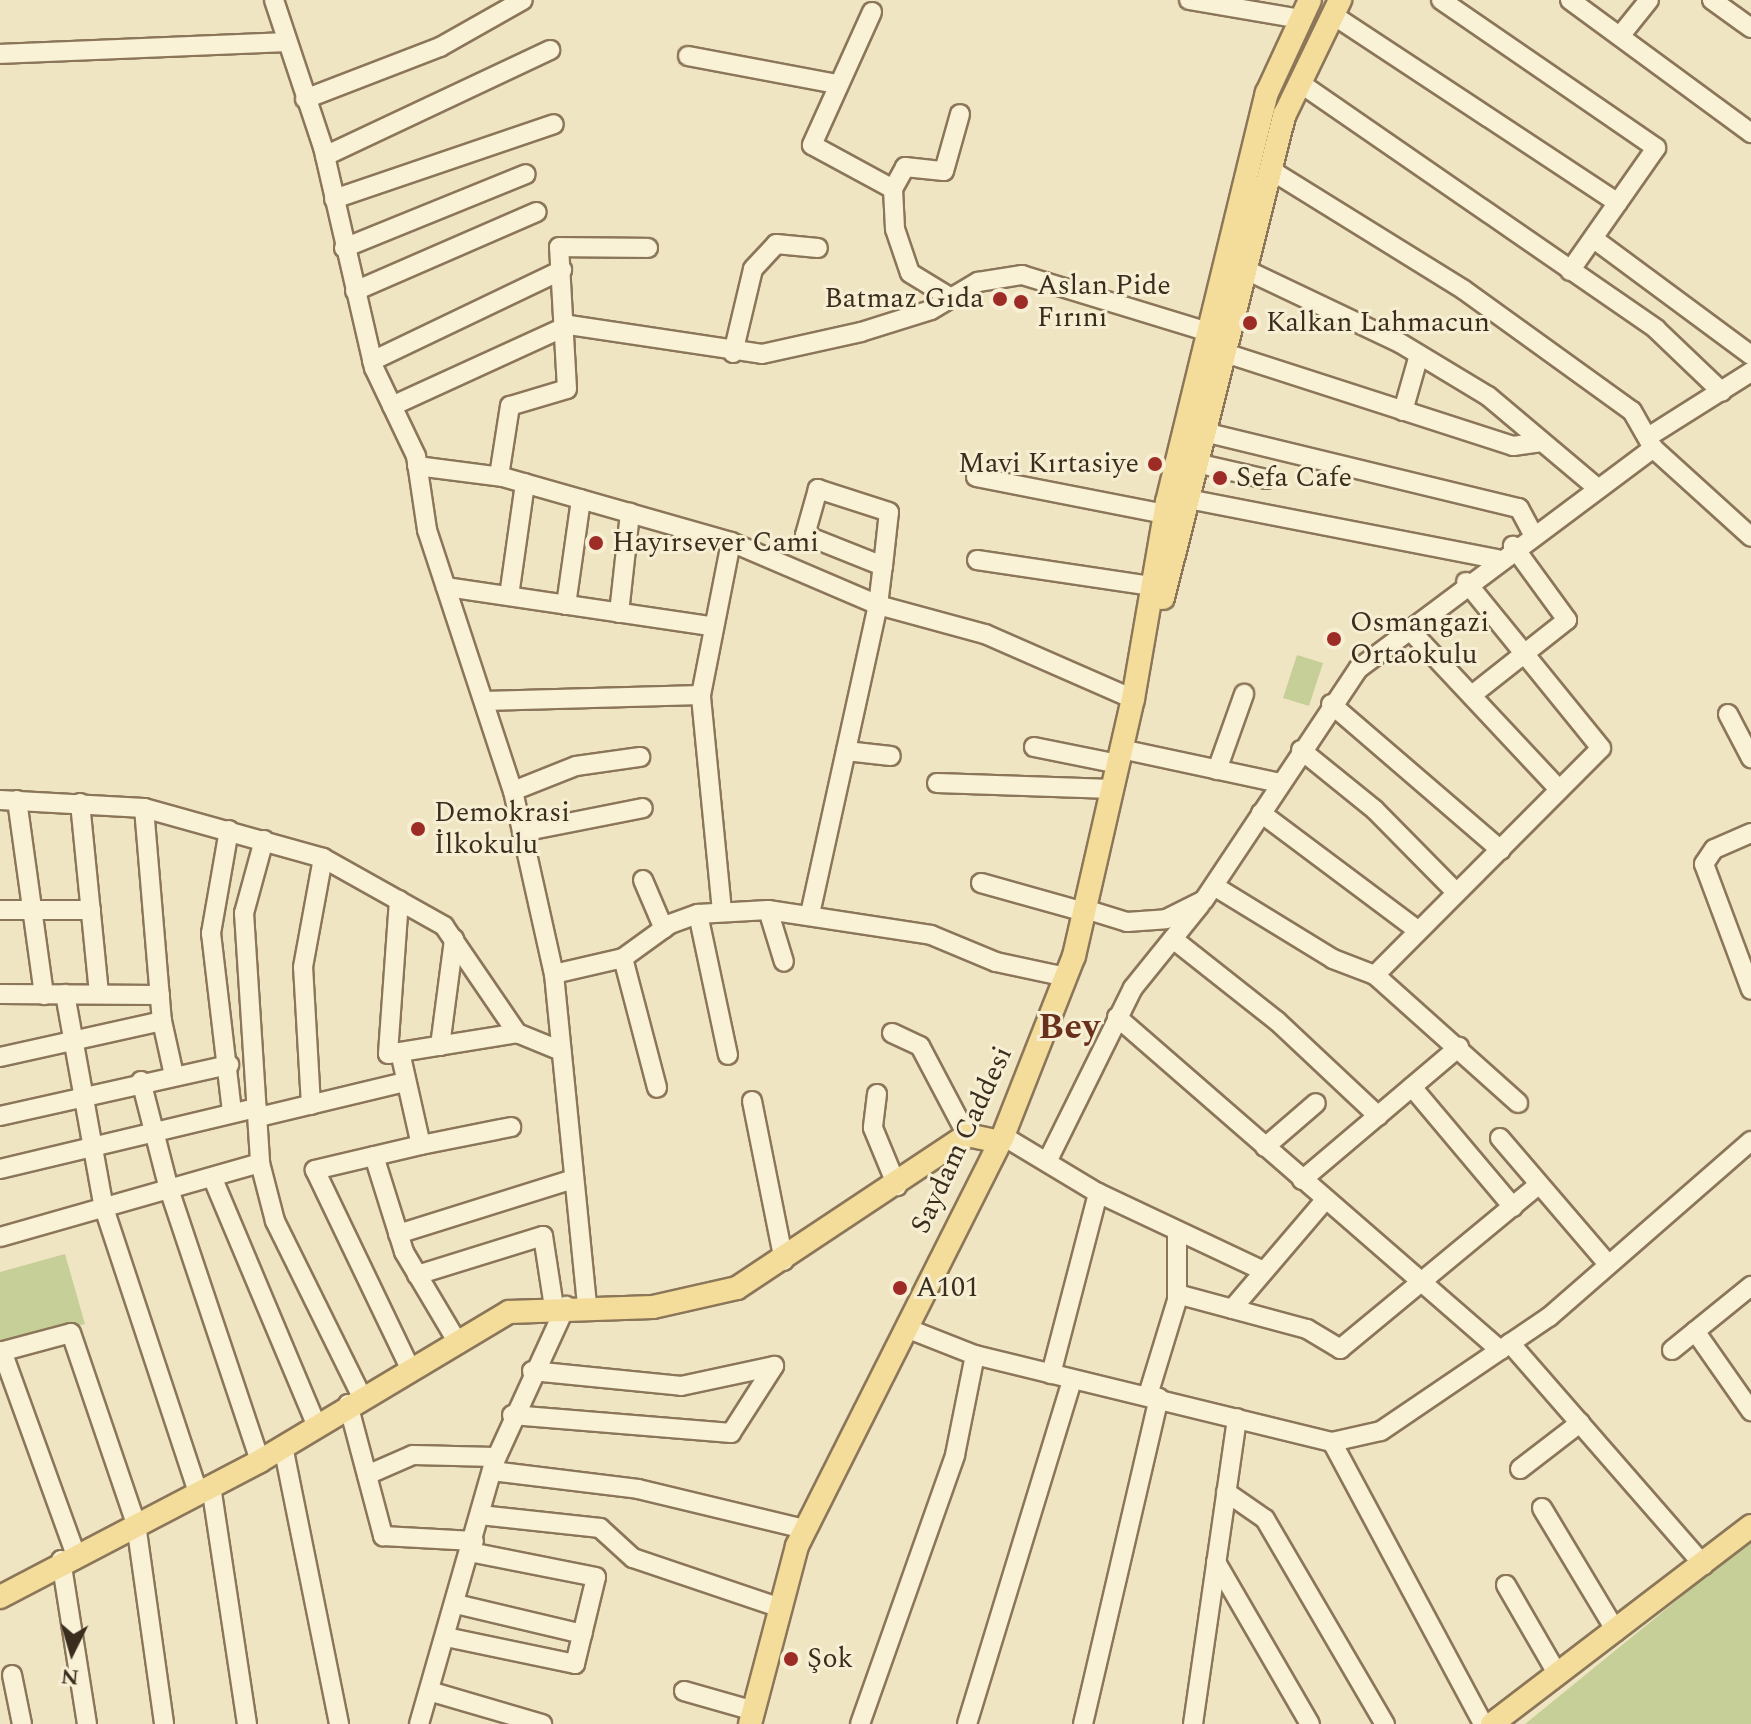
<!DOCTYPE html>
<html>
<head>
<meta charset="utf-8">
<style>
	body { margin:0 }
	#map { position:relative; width:1751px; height:1724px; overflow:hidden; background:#f0e5c3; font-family:Spectral,serif }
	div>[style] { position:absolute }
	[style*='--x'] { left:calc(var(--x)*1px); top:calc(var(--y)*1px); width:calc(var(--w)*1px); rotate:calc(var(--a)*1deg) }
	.green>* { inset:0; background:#c5cf97 }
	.roads { filter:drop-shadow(2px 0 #8b7659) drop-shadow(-2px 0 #8b7659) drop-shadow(0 2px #8b7659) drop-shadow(0 -2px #8b7659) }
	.minor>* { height:18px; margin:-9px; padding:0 9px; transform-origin:9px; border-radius:9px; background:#faf2d7 }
	.major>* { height:22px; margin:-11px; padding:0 11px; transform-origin:11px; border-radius:11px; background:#f4dd9a }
	.dots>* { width:22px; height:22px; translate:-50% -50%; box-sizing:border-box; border:4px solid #f7efd3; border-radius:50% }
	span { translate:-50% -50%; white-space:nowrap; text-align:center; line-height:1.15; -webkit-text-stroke:6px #f7efd3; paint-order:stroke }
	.poi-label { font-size:28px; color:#3b2d1e }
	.left { translate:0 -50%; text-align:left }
	.right { translate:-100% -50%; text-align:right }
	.street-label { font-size:28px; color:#3b2d1e }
	.district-label { font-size:36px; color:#69301b; font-weight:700 }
	.north { position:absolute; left:32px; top:1612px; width:80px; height:80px; -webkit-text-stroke:6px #f7efd3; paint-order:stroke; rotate:185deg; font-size:22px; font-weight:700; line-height:32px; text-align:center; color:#3b2d1e }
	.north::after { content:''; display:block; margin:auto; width:28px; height:36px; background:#3b2d1e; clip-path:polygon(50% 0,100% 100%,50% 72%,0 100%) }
</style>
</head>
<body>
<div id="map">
	<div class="green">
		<i style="clip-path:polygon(1297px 655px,1323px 663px,1309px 706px,1283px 698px)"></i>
		<i style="clip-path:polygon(65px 1254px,85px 1324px,0 1346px,0 1272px)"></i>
		<i style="clip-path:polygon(1751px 1540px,1751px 1724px,1525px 1724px,1584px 1676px)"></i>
	</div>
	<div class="roads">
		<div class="minor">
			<i style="--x:274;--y:0;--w:155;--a:71.6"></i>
			<i style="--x:323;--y:147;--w:227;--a:77"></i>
			<i style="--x:374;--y:368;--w:98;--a:64.5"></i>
			<i style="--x:416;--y:456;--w:75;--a:81.5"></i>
			<i style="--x:427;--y:530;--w:275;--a:71.8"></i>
			<i style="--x:513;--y:791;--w:188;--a:77.4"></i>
			<i style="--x:554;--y:974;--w:334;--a:84.3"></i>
			<i style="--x:1189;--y:0;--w:114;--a:9.6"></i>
			<i style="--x:1441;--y:0;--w:261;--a:34.5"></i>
			<i style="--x:1656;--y:148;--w:150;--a:125"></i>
			<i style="--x:1570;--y:0;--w:225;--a:36.3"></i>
			<i style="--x:1712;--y:0;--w:48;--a:35.7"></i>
			<i style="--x:872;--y:12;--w:146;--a:114.3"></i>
			<i style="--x:812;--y:145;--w:92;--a:28.5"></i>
			<i style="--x:893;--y:189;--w:40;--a:87.1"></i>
			<i style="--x:895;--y:229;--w:46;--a:71.2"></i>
			<i style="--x:910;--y:273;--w:48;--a:31.4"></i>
			<i style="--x:1333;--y:15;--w:341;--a:33.4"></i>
			<i style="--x:1620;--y:36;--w:46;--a:-51.1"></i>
			<i style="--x:0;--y:54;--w:285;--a:-2.4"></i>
			<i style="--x:688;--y:56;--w:151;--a:10.7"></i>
			<i style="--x:1300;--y:83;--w:433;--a:34.6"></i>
			<i style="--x:1656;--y:329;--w:91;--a:43.7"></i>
			<i style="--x:305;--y:99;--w:145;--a:-21.1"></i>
			<i style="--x:440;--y:47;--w:95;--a:-29.5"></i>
			<i style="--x:325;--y:156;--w:249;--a:-25.2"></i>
			<i style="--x:1269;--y:169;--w:229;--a:31.8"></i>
			<i style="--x:1464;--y:290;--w:207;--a:35.8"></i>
			<i style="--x:1632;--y:411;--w:43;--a:60.4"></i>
			<i style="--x:893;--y:189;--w:25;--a:-61"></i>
			<i style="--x:905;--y:167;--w:39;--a:6"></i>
			<i style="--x:944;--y:171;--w:59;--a:-74.3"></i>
			<i style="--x:334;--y:199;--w:232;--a:-18.8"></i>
			<i style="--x:1594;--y:239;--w:195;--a:36.5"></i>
			<i style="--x:344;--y:248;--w:196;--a:-22.1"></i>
			<i style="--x:1242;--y:268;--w:175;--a:25.4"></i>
			<i style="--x:1400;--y:343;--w:103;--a:31.1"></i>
			<i style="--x:1488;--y:396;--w:140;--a:40.1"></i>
			<i style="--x:355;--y:291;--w:198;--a:-23.5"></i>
			<i style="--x:1222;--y:352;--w:306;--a:17.9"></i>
			<i style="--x:1513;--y:446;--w:29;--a:-8"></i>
			<i style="--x:733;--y:353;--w:86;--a:-76.6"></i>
			<i style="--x:753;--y:269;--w:34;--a:-47"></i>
			<i style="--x:776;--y:244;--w:42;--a:5.4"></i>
			<i style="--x:372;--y:361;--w:211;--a:-25.6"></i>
			<i style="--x:392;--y:406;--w:195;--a:-24.6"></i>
			<i style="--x:569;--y:325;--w:195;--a:8.5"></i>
			<i style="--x:762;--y:354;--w:101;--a:-12.5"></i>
			<i style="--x:861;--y:332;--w:73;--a:-17.4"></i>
			<i style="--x:931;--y:310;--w:55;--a:-30.8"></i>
			<i style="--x:978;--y:282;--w:45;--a:-9"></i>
			<i style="--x:1022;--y:275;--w:195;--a:17"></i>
			<i style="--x:1403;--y:411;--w:58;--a:-74.1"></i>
			<i style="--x:1204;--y:432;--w:324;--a:13.6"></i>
			<i style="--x:1519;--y:508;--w:27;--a:62"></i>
			<i style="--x:1648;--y:437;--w:122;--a:-32.3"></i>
			<i style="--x:1196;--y:463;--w:72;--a:12.9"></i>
			<i style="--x:417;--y:466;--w:87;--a:7.3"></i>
			<i style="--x:503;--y:477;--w:237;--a:15.9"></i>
			<i style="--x:731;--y:542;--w:160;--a:23.2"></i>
			<i style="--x:878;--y:605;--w:111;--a:15.2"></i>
			<i style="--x:985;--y:634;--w:162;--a:23.7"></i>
			<i style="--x:499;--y:476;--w:71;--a:-81.1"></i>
			<i style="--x:510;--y:406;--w:59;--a:-16.6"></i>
			<i style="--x:567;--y:389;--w:142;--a:-93.2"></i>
			<i style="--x:559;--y:247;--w:89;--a:0.6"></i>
			<i style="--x:976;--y:477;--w:193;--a:11.1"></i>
			<i style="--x:1188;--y:499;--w:315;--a:11"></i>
			<i style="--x:977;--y:560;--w:177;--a:8.5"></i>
			<i style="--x:446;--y:587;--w:267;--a:8.4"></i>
			<i style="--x:509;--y:596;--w:114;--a:-81.9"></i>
			<i style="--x:566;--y:605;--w:107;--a:-81.9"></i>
			<i style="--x:619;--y:613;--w:101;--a:-83.7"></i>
			<i style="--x:1408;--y:628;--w:218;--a:46.9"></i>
			<i style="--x:1472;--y:695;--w:121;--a:-38.3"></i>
			<i style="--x:1567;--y:620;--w:92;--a:-126.1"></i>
			<i style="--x:484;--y:701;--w:217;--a:-1.6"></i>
			<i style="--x:1331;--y:704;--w:224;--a:40.7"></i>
			<i style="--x:1728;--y:714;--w:50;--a:62.4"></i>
			<i style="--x:1034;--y:747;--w:86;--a:11.4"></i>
			<i style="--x:1121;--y:749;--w:163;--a:12.1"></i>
			<i style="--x:1301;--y:750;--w:95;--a:39"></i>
			<i style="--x:1375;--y:810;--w:112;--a:45.4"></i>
			<i style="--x:846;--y:751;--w:45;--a:6.3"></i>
			<i style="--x:1217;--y:770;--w:81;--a:-70.4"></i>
			<i style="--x:937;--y:783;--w:175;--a:2"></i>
			<i style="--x:513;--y:791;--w:68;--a:-21.6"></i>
			<i style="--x:576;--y:766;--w:65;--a:-8"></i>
			<i style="--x:0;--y:800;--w:144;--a:3.2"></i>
			<i style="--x:144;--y:808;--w:186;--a:15.6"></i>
			<i style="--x:323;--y:858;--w:139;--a:29.3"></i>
			<i style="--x:444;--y:926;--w:130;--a:55.7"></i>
			<i style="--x:517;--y:1033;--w:48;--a:22.2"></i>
			<i style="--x:17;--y:800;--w:197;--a:82.1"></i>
			<i style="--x:80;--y:803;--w:192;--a:84.3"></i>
			<i style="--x:144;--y:808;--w:214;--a:85.2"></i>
			<i style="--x:162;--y:1021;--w:55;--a:77.5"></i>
			<i style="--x:1261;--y:813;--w:194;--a:36.8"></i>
			<i style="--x:229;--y:830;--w:105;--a:99.9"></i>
			<i style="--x:211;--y:933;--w:180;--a:83.3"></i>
			<i style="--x:522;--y:832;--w:123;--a:-11.2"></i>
			<i style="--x:1751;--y:833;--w:40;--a:156.6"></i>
			<i style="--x:1714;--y:849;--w:18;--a:124"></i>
			<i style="--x:1704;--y:864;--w:134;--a:69.5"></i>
			<i style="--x:264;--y:840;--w:76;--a:105.3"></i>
			<i style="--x:244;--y:913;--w:251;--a:86.3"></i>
			<i style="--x:260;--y:1163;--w:60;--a:75.5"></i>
			<i style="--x:275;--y:1221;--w:194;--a:63.7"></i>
			<i style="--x:643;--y:880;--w:53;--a:66.8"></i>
			<i style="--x:981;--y:883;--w:107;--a:15.7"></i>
			<i style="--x:1214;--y:886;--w:140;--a:31.5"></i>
			<i style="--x:1333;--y:959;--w:45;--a:20.9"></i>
			<i style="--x:1375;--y:975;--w:192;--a:41.8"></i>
			<i style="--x:399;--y:900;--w:154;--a:94.1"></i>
			<i style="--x:388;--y:1054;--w:131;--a:-9.2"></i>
			<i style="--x:1085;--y:909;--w:44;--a:17.2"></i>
			<i style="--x:1127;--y:922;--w:39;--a:-4"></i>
			<i style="--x:1166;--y:919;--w:42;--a:-26.6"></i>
			<i style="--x:1204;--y:900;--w:278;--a:-56.3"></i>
			<i style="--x:1358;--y:669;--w:369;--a:-36.8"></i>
			<i style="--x:1653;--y:448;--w:132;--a:42.2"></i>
			<i style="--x:0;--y:910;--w:91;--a:0"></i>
			<i style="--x:768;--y:910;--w:54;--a:72.9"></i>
			<i style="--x:722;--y:911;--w:217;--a:-95.6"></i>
			<i style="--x:701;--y:695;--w:156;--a:-78.9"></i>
			<i style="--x:698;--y:914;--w:144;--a:78"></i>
			<i style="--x:810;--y:914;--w:316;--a:-77.6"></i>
			<i style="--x:878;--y:605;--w:39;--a:-83"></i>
			<i style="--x:883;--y:566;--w:54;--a:-83.7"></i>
			<i style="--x:889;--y:512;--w:75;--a:-162.1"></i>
			<i style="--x:818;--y:489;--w:48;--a:105.8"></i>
			<i style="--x:805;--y:535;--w:84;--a:21.7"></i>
			<i style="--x:1173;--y:939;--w:132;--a:38.3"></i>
			<i style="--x:1277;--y:1021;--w:139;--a:43.2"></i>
			<i style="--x:623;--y:958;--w:134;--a:75.3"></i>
			<i style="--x:554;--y:974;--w:71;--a:-13.1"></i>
			<i style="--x:623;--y:958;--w:58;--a:-35.9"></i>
			<i style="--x:670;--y:924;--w:30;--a:-20"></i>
			<i style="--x:698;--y:914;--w:70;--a:-3.3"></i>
			<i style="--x:768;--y:910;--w:165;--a:8.7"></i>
			<i style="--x:931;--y:935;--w:70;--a:22.6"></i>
			<i style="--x:996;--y:962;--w:72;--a:12.1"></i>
			<i style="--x:1375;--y:975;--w:320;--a:-45.1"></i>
			<i style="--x:1601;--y:748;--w:214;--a:-129.1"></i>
			<i style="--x:0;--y:994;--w:160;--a:0.4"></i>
			<i style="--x:65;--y:994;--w:218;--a:79.7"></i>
			<i style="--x:104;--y:1208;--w:299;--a:71.7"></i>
			<i style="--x:1117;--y:1017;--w:508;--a:41.01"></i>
			<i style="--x:892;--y:1033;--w:31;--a:25"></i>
			<i style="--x:920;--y:1046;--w:101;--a:62.2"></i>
			<i style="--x:440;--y:1046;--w:108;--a:-82.5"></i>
			<i style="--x:400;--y:1052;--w:95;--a:77.3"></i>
			<i style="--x:421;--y:1145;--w:48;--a:166.8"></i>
			<i style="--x:374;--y:1156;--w:101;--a:72.6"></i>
			<i style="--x:404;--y:1252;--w:100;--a:59.3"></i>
			<i style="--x:0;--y:1057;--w:166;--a:-12.5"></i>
			<i style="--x:141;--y:1081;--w:112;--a:75.5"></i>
			<i style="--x:169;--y:1189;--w:287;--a:71.5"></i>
			<i style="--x:1412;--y:1087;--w:157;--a:49.9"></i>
			<i style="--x:877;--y:1094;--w:34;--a:97"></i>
			<i style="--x:873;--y:1128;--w:63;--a:67.5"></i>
			<i style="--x:752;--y:1101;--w:163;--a:78.7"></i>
			<i style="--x:311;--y:1105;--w:138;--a:-93.3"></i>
			<i style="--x:303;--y:967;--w:111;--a:-79.6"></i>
			<i style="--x:0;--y:1116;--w:235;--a:-12.6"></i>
			<i style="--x:259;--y:1117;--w:150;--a:-13.5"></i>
			<i style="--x:1003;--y:1136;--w:111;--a:31"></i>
			<i style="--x:1098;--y:1193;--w:181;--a:25.2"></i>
			<i style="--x:1500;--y:1138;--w:165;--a:49.4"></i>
			<i style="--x:421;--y:1145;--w:92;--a:-11.3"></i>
			<i style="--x:1265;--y:1147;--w:67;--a:-40.8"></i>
			<i style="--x:374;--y:1156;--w:61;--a:166.7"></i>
			<i style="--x:315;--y:1170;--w:217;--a:64.4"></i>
			<i style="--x:1047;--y:1162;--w:194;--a:-63.7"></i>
			<i style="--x:1133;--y:988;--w:107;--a:-51.1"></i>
			<i style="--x:0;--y:1169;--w:264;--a:-13.4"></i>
			<i style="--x:213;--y:1179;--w:266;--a:67.2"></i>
			<i style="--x:1302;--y:1180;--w:206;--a:-40.3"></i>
			<i style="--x:398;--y:1234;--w:184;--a:-17.4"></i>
			<i style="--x:0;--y:1237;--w:270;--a:-15.9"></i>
			<i style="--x:417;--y:1275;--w:132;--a:-17.2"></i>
			<i style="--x:543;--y:1236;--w:72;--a:81.2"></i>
			<i style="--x:1177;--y:1294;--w:135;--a:15.1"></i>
			<i style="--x:1307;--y:1329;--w:39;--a:31"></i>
			<i style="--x:1340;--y:1349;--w:256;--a:-39.6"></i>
			<i style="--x:1232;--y:1309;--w:143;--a:-49.5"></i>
			<i style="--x:906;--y:1328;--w:74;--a:21.4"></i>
			<i style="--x:975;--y:1355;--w:367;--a:13.7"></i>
			<i style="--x:1332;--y:1442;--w:50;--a:-12.7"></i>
			<i style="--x:1381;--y:1431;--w:203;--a:-34.2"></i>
			<i style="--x:1549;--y:1317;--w:268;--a:-41.1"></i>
			<i style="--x:1695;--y:1331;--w:98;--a:55"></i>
			<i style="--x:1510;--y:1343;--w:295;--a:48.9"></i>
			<i style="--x:1672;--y:1350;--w:102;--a:-39"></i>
			<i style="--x:2;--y:1351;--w:215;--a:70.1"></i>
			<i style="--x:0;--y:1352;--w:73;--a:-15"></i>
			<i style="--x:71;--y:1333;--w:202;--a:71.2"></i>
			<i style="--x:136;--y:1524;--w:202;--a:82"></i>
			<i style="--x:532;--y:1371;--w:150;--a:5.7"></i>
			<i style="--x:681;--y:1386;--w:95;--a:-12.1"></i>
			<i style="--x:1051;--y:1374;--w:187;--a:-75.4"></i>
			<i style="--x:1148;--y:1395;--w:99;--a:-73"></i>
			<i style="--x:1177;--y:1300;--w:67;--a:-90"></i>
			<i style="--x:348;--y:1404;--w:137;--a:75.1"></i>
			<i style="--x:383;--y:1536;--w:91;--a:3.1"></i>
			<i style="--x:512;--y:1415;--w:220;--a:4.7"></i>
			<i style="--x:731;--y:1433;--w:80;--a:-57.3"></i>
			<i style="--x:1332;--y:1442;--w:320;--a:61.8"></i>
			<i style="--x:283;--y:1446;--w:284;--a:78.6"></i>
			<i style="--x:1520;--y:1469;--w:76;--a:-37.5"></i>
			<i style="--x:492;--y:1471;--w:147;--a:7"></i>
			<i style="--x:638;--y:1489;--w:172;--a:13.5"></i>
			<i style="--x:367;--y:1475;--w:50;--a:-23.5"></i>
			<i style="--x:413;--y:1455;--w:83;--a:1.4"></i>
			<i style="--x:211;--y:1486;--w:241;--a:81.4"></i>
			<i style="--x:1226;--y:1492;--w:47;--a:34.7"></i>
			<i style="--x:1265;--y:1519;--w:238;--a:59.7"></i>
			<i style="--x:1542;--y:1508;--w:144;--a:59"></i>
			<i style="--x:480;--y:1515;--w:121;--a:6.2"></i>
			<i style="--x:600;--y:1528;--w:45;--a:42.3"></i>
			<i style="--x:633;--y:1558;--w:156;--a:18.7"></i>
			<i style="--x:61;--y:1560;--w:166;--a:81"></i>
			<i style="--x:1216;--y:1562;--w:187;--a:59.9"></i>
			<i style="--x:1506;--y:1585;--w:104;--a:60"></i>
			<i style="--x:456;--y:1604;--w:130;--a:13.3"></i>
			<i style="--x:446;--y:1637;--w:132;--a:11.8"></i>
			<i style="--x:575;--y:1664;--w:89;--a:-76.4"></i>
			<i style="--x:596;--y:1577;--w:128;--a:-168.8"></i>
			<i style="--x:12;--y:1675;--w:50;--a:78.5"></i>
			<i style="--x:429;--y:1691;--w:118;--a:16.3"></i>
			<i style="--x:684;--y:1691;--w:73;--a:15.9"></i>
			<i style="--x:419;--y:1724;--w:272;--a:-74"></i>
			<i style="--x:494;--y:1463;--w:173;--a:-65.4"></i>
			<i style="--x:860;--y:1724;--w:285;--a:-70.5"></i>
			<i style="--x:955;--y:1455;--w:102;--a:-78.7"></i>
			<i style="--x:967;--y:1724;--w:359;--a:-73"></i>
			<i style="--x:1083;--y:1724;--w:335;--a:-76.9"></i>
			<i style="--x:1193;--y:1724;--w:309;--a:-81.8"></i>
		</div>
		<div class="major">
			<i style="--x:1163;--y:598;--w:499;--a:-75.9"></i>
			<i style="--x:1285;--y:114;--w:127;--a:-64.2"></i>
			<i style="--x:0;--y:1597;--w:293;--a:-27.6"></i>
			<i style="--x:260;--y:1461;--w:290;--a:-30.9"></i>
			<i style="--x:509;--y:1312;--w:144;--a:-2"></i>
			<i style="--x:653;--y:1307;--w:86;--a:-12.7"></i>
			<i style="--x:737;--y:1288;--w:276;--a:-33.6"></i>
			<i style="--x:967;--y:1135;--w:33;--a:12"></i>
			<i style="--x:750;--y:1724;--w:184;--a:-75.2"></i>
			<i style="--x:797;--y:1546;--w:459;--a:-63.3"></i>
			<i style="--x:1003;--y:1136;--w:193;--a:-68.5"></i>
			<i style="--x:1074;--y:956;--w:264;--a:-77.1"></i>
			<i style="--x:1133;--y:699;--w:200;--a:-80.2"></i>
			<i style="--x:1167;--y:502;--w:421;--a:-76.3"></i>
			<i style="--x:1267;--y:93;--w:102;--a:-65.2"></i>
			<i style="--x:1492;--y:1724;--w:326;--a:-37.4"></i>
		</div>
	</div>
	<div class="dots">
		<i style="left:1000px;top:299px;background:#9d2c27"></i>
		<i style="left:1021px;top:302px;background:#9d2c27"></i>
		<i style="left:1250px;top:323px;background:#9d2c27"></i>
		<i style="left:1155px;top:464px;background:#9d2c27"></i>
		<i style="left:1220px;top:478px;background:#9d2c27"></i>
		<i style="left:596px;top:543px;background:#9d2c27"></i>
		<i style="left:1334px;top:639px;background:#9d2c27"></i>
		<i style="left:418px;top:829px;background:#9d2c27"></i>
		<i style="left:900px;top:1288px;background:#9d2c27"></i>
		<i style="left:791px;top:1659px;background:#9d2c27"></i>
	</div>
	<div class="poi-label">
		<span class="left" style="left:1037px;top:302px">Aslan Pide<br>Fırını</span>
		<span class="right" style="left:984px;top:299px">Batmaz Gıda</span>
		<span class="left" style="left:1266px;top:323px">Kalkan Lahmacun</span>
		<span class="right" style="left:1139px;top:464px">Mavi Kırtasiye</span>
		<span class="left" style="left:1236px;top:478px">Sefa Cafe</span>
		<span class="left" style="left:612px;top:543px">Hayırsever Cami</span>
		<span class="left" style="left:1350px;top:639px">Osmangazi<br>Ortaokulu</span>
		<span class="left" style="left:434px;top:829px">Demokrasi<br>İlkokulu</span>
		<span class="left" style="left:916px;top:1288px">A101</span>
		<span class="left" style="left:807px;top:1659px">Şok</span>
	</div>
	<div class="street-label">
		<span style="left:962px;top:1140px;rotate:-65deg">Saydam Caddesi</span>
	</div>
	<div class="district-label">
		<span style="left:1069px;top:1028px">Bey</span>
	</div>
	<div class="north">N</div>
</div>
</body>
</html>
